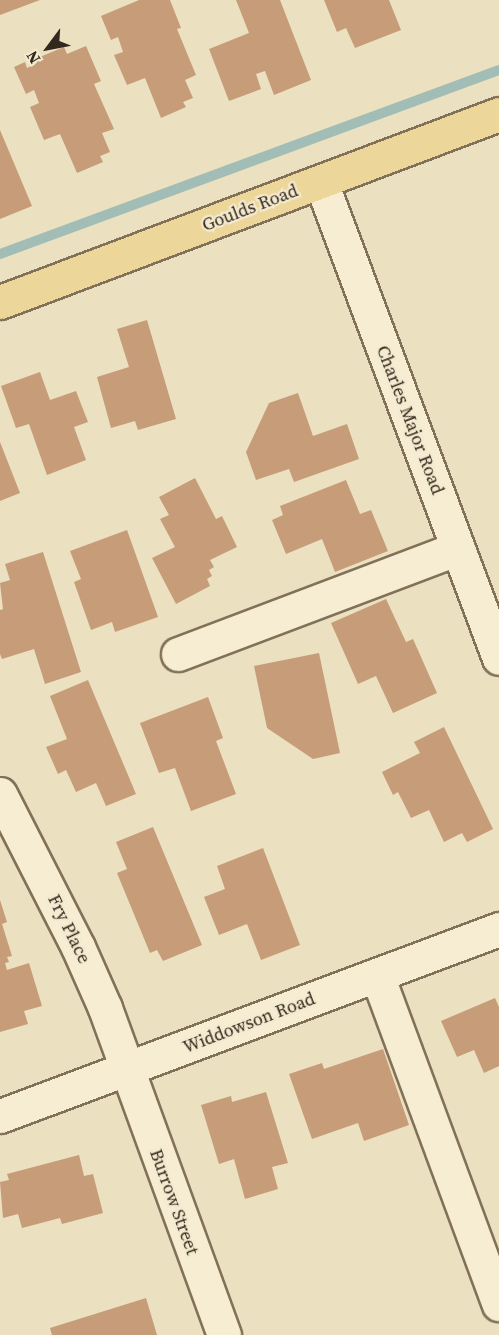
<!DOCTYPE html>
<html>
<head>
<meta charset="utf-8">
<style>
	body { margin:0 }
	#map { position:relative; width:499px; height:1335px; overflow:hidden; background:#ebe0c0; font-family:"Source Serif 4",serif }
	div>[style] { position:absolute }
	[style*='--x'] { left:calc(var(--x)*1px); top:calc(var(--y)*1px); width:calc(var(--w)*1px); rotate:calc(var(--a)*1deg) }
	.stream>* { height:10px; margin:-5px; padding:0 5px; transform-origin:5px; border-radius:5px; background:#a2bdb6 }
	.building>* { inset:0; background:#c79c78 }
	.roads { filter:drop-shadow(2px 0 #827159) drop-shadow(-2px 0 #827159) drop-shadow(0 2px #827159) drop-shadow(0 -2px #827159) }
	.minor>* { height:33px; margin:-16.5px; padding:0 16.5px; transform-origin:16.5px; border-radius:16.5px; background:#f6edd2 }
	.major>* { height:33px; margin:-16.5px; padding:0 16.5px; transform-origin:16.5px; border-radius:16.5px; background:#edd699 }
	span { translate:-50% -50%; white-space:nowrap; text-align:center; line-height:1.15; -webkit-text-stroke:4.5px #f3eacf; paint-order:stroke }
	.street-label { font-size:18px; color:#33281d }
	.north { position:absolute; left:18px; top:18px; width:60px; height:60px; -webkit-text-stroke:4px #f3eacf; paint-order:stroke; rotate:238deg; font-size:16px; font-weight:700; line-height:24px; text-align:center; color:#33281d }
	.north::after { content:''; display:block; margin:auto; width:21px; height:27px; background:#33281d; clip-path:polygon(50% 0,100% 100%,50% 72%,0 100%) }
</style>
</head>
<body>
<div id="map">
	<div class="stream">
		<i style="--x:0;--y:254;--w:532;--a:-20.24"></i>
	</div>
	<div class="building">
		<i style="clip-path:polygon(0 0,40px 0,0 15px)"></i>
		<i style="clip-path:polygon(139px 0,170px 0,181px 28px,177px 29px,196px 75px,185px 80px,193px 98px,183px 102px,186px 107px,161px 118px,145px 78px,127px 85px,114px 55px,123px 52px,118px 37px,111px 40px,101px 16px)"></i>
		<i style="clip-path:polygon(236px 0,280px 0,311px 80px,274px 95px,265px 71px,256px 74px,261px 89px,229px 101px,209px 49px,249px 33px)"></i>
		<i style="clip-path:polygon(324px 0,389px 0,401px 30px,355px 48px,346px 28px,337px 32px)"></i>
		<i style="clip-path:polygon(86px 46px,101px 81px,94px 84px,114px 129px,102px 133px,110px 152px,100px 156px,103px 162px,77px 173px,60px 134px,44px 140px,30px 107px,39px 103px,34px 90px,26px 94px,14px 67px,25px 62px,27px 68px,37px 63px,35px 59px,64px 47px,67px 54px)"></i>
		<i style="clip-path:polygon(0 130px,32px 206px,0 219px)"></i>
		<i style="clip-path:polygon(147px 320px,176px 419px,138px 430px,135px 421px,111px 428px,97px 377px,129px 367px,117px 329px)"></i>
		<i style="clip-path:polygon(40px 372px,50px 400px,76px 391px,88px 422px,74px 427px,86px 460px,47px 475px,29px 424px,16px 428px,1px 386px)"></i>
		<i style="clip-path:polygon(298px 393px,313px 436px,347px 424px,359px 459px,294px 482px,289px 469px,256px 480px,246px 452px,269px 403px)"></i>
		<i style="clip-path:polygon(0 442px,20px 493px,0 501px)"></i>
		<i style="clip-path:polygon(195px 478px,216px 519px,222px 516px,237px 547px,210px 560px,214px 567px,209px 570px,212px 576px,207px 579px,210px 586px,176px 604px,152px 558px,175px 547px,160px 519px,169px 515px,159px 497px)"></i>
		<i style="clip-path:polygon(346px 480px,360px 514px,371px 510px,388px 551px,335px 572px,322px 539px,286px 554px,272px 520px,283px 515px,280px 506px)"></i>
		<i style="clip-path:polygon(127px 530px,158px 617px,115px 632px,112px 622px,91px 630px,74px 582px,81px 579px,70px 551px)"></i>
		<i style="clip-path:polygon(43px 552px,81px 672px,45px 684px,34px 649px,2px 659px,0 654px,0 610px,3px 609px,0 583px,10px 580px,5px 564px)"></i>
		<i style="clip-path:polygon(386px 599px,406px 642px,413px 639px,437px 693px,393px 713px,376px 676px,358px 684px,331px 623px)"></i>
		<i style="clip-path:polygon(319px 653px,340px 753px,313px 759px,267px 728px,254px 666px)"></i>
		<i style="clip-path:polygon(88px 680px,136px 794px,106px 806px,96px 783px,76px 792px,66px 770px,58px 774px,46px 747px,67px 739px,50px 696px)"></i>
		<i style="clip-path:polygon(208px 697px,223px 738px,216px 741px,236px 794px,191px 811px,175px 768px,159px 773px,140px 723px)"></i>
		<i style="clip-path:polygon(444px 727px,493px 829px,467px 842px,462px 833px,444px 842px,429px 810px,411px 818px,398px 792px,393px 795px,382px 772px,420px 753px,414px 742px)"></i>
		<i style="clip-path:polygon(153px 827px,202px 945px,163px 961px,157px 950px,150px 953px,117px 873px,127px 869px,116px 842px)"></i>
		<i style="clip-path:polygon(263px 848px,300px 945px,261px 960px,247px 924px,219px 935px,204px 897px,225px 889px,217px 866px)"></i>
		<i style="clip-path:polygon(0 900px,7px 922px,2px 924px,12px 956px,7px 957px,9px 962px,5px 963px,7px 970px,29px 963px,42px 1006px,24px 1011px,28px 1024px,0 1032px)"></i>
		<i style="clip-path:polygon(495px 998px,499px 1007px,499px 1066px,484px 1073px,474px 1050px,457px 1057px,441px 1021px)"></i>
		<i style="clip-path:polygon(383px 1049px,409px 1125px,364px 1141px,358px 1123px,312px 1139px,289px 1074px,322px 1063px,324px 1069px)"></i>
		<i style="clip-path:polygon(266px 1092px,288px 1163px,272px 1167px,278px 1189px,245px 1199px,234px 1159px,219px 1164px,201px 1105px,231px 1096px,232px 1102px)"></i>
		<i style="clip-path:polygon(79px 1155px,84px 1176px,93px 1174px,103px 1213px,62px 1224px,60px 1218px,22px 1228px,18px 1214px,3px 1218px,0 1182px,9px 1180px,7px 1174px)"></i>
		<i style="clip-path:polygon(146px 1298px,157px 1335px,52px 1335px,50px 1328px)"></i>
	</div>
	<div class="roads">
		<div class="minor">
			<i style="--x:321;--y:182;--w:508;--a:69.5"></i>
			<i style="--x:178;--y:654;--w:299;--a:-20.7"></i>
			<i style="--x:0;--y:794;--w:172;--a:63"></i>
			<i style="--x:78;--y:947;--w:67;--a:66.1"></i>
			<i style="--x:105;--y:1008;--w:348;--a:70"></i>
			<i style="--x:377;--y:975;--w:351;--a:69.7"></i>
			<i style="--x:0;--y:1116;--w:533;--a:-20.54"></i>
		</div>
		<div class="major">
			<i style="--x:0;--y:302;--w:533;--a:-20.64"></i>
		</div>
	</div>
	<div class="street-label">
		<span style="left:250px;top:208px;rotate:-21deg">Goulds Road</span>
		<span style="left:410px;top:420px;rotate:69deg">Charles Major Road</span>
		<span style="left:69px;top:929px;rotate:64deg">Fry Place</span>
		<span style="left:249px;top:1023px;rotate:-21deg">Widdowson Road</span>
		<span style="left:174px;top:1202px;rotate:70deg">Burrow Street</span>
	</div>
	<div class="north">N</div>
</div>
</body>
</html>
